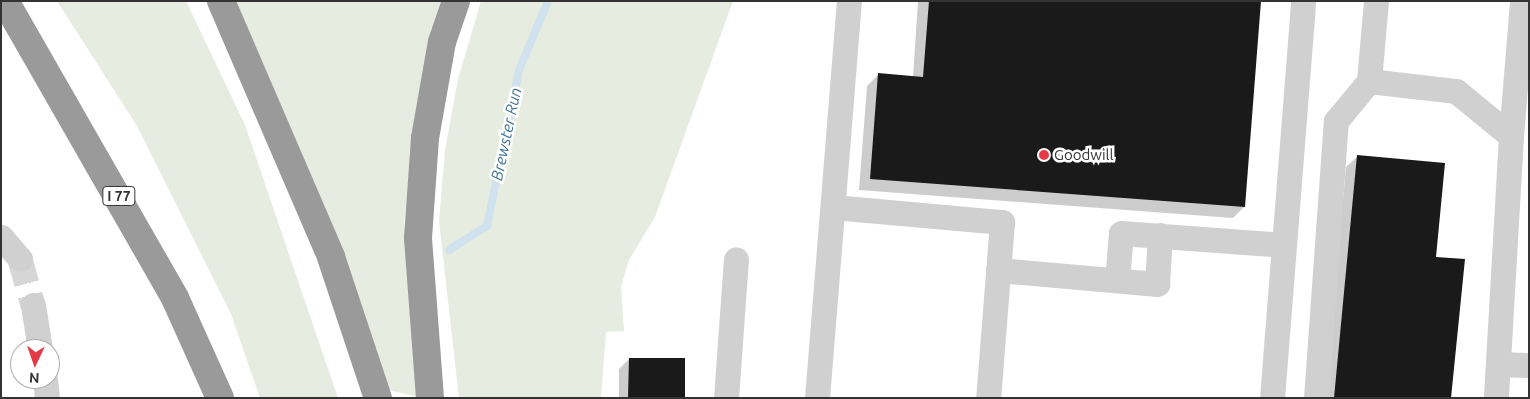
<!DOCTYPE html>
<html>
<head>
<meta charset="utf-8">
<style>
	body { margin:0 }
	#map { position:relative; width:1530px; height:399px; overflow:hidden; background:#fff; font-family:Ubuntu,sans-serif }
	div>[style] { position:absolute }
	[style*='--x'] { left:calc(var(--x)*1px); top:calc(var(--y)*1px); width:calc(var(--w)*1px); rotate:calc(var(--a)*1deg) }
	.green>* { inset:0; background:#e6ecdf }
	.shadow>* { inset:0; background:#0003 }
	.stream>* { height:8px; margin:-4px; padding:0 4px; transform-origin:4px; border-radius:4px; background:#cfe2ee }
	.building>* { inset:0; background:#1a1a1a }
	.minor-tunnel>* { height:25px; margin-top:-12.5px; transform-origin:0; background:repeating-linear-gradient(90deg,#d6d6d6 0 25px,transparent 0 37px) }
	.minor>* { height:25px; margin:-12.5px; padding:0 12.5px; transform-origin:12.5px; border-radius:12.5px; background:#d0d0d0 }
	.highway>* { height:28px; margin:-14px; padding:0 14px; transform-origin:14px; border-radius:14px; background:#9a9a9a }
	.dots>* { width:14px; height:14px; translate:-50% -50%; box-sizing:border-box; border:2px solid #fff; border-radius:50% }
	span { translate:-50% -50%; white-space:nowrap; text-align:center; line-height:1.15; -webkit-text-stroke:5px #fff; paint-order:stroke }
	.shield-label span { padding:1px 4px; background:#fff; border:1px solid; border-radius:4px; -webkit-text-stroke-width:0 }
	.shield-label { font-size:14px; color:#333; font-weight:700 }
	.poi-label { font-size:15px; color:#333 }
	.left { translate:0 -50%; text-align:left }
	.water-label { font-size:16px; color:#3f7597; font-style:italic }
	.frame { position:absolute; inset:0; border:2px solid #333; pointer-events:none }
	.north { position:absolute; left:10px; top:339px; width:50px; height:50px; box-sizing:border-box; background:#fff; border:1px solid #adadad; border-radius:50%; rotate:183deg; font-size:14px; font-weight:700; line-height:20px; text-align:center; color:#333 }
	.north::after { content:''; display:block; margin:auto; width:18px; height:22px; background:#e63946; clip-path:polygon(50% 0,100% 100%,50% 72%,0 100%) }
</style>
</head>
<body>
<div id="map">
	<div class="green">
		<i style="clip-path:polygon(57px 1px,186px 1px,245px 125px,338px 398px,260px 398px,231px 314px,137px 126px)"></i>
		<i style="clip-path:polygon(231px 1px,441px 1px,424px 71px,404px 223px,422px 398px,389px 390px)"></i>
		<i style="clip-path:polygon(481px 1px,733px 1px,655px 217px,629px 260px,621px 287px,624px 331px,606px 332px,601px 398px,459px 398px,439px 221px,445px 150px,458px 79px)"></i>
	</div>
	<div class="shadow">
		<i style="clip-path:polygon(918px 1px,1260px 1px,1244px 207px,1233px 218px,859px 190px,867px 86px,879px 74px,913px 77px)"></i>
		<i style="clip-path:polygon(1358px 156px,1435px 258px,1450px 398px,1325px 398px,1346px 167px)"></i>
		<i style="clip-path:polygon(629px 359px,684px 398px,619px 398px,619px 369px)"></i>
	</div>
	<div class="stream">
		<i style="--x:449;--y:250;--w:45;--a:-32.3"></i>
		<i style="--x:487;--y:226;--w:159;--a:-78.4"></i>
		<i style="--x:519;--y:70;--w:75;--a:-67.2"></i>
	</div>
	<div class="building">
		<i style="clip-path:polygon(929px 1px,1261px 1px,1245px 207px,870px 179px,878px 73px,923px 77px)"></i>
		<i style="clip-path:polygon(1357px 155px,1445px 163px,1436px 257px,1465px 259px,1451px 398px,1334px 398px)"></i>
		<i style="clip-path:polygon(629px 358px,685px 358px,685px 398px,628px 398px)"></i>
	</div>
	<div class="minor-tunnel">
		<i style="--x:20;--y:259;--w:48;--a:74.2"></i>
	</div>
	<div class="minor">
		<i style="--x:1369;--y:81;--w:80;--a:-85"></i>
		<i style="--x:1511;--y:136;--w:135;--a:-85.3"></i>
		<i style="--x:833;--y:207;--w:170;--a:5.1"></i>
		<i style="--x:1002;--y:222;--w:177;--a:94.5"></i>
		<i style="--x:1;--y:237;--w:29;--a:49"></i>
		<i style="--x:998;--y:270;--w:160;--a:5"></i>
		<i style="--x:1157;--y:284;--w:49;--a:-86.5"></i>
		<i style="--x:1117;--y:280;--w:47;--a:-85.1"></i>
		<i style="--x:1121;--y:233;--w:163;--a:4.2"></i>
		<i style="--x:33;--y:305;--w:45;--a:81"></i>
		<i style="--x:1498;--y:364;--w:31;--a:2"></i>
		<i style="--x:45;--y:379;--w:19;--a:84"></i>
		<i style="--x:726;--y:398;--w:139;--a:-85.9"></i>
		<i style="--x:817;--y:398;--w:398;--a:-85.4"></i>
		<i style="--x:1272;--y:398;--w:398;--a:-85.5"></i>
		<i style="--x:1316;--y:398;--w:278;--a:-85.9"></i>
		<i style="--x:1336;--y:121;--w:52;--a:-50.5"></i>
		<i style="--x:1369;--y:81;--w:88;--a:6.6"></i>
		<i style="--x:1456;--y:91;--w:71;--a:39.3"></i>
		<i style="--x:1511;--y:136;--w:262;--a:93.3"></i>
	</div>
	<div class="highway">
		<i style="--x:5;--y:1;--w:342;--a:60.2"></i>
		<i style="--x:175;--y:298;--w:110;--a:65.8"></i>
		<i style="--x:221;--y:1;--w:279;--a:66.7"></i>
		<i style="--x:331;--y:257;--w:149;--a:71.6"></i>
		<i style="--x:430;--y:398;--w:160;--a:-94.3"></i>
		<i style="--x:418;--y:238;--w:100;--a:-86"></i>
		<i style="--x:425;--y:138;--w:97;--a:-80"></i>
		<i style="--x:442;--y:42;--w:43;--a:-71.1"></i>
	</div>
	<div class="dots">
		<i style="left:1044px;top:155px;background:#e63946"></i>
	</div>
	<div class="shield-label">
		<span style="left:119px;top:196px">I 77</span>
	</div>
	<div class="poi-label">
		<span class="left" style="left:1054px;top:155px">Goodwill</span>
	</div>
	<div class="water-label">
		<span style="left:506px;top:134px;rotate:-78deg">Brewster Run</span>
	</div>
	<div class="frame"></div>
	<div class="north">N</div>
</div>
</body>
</html>
